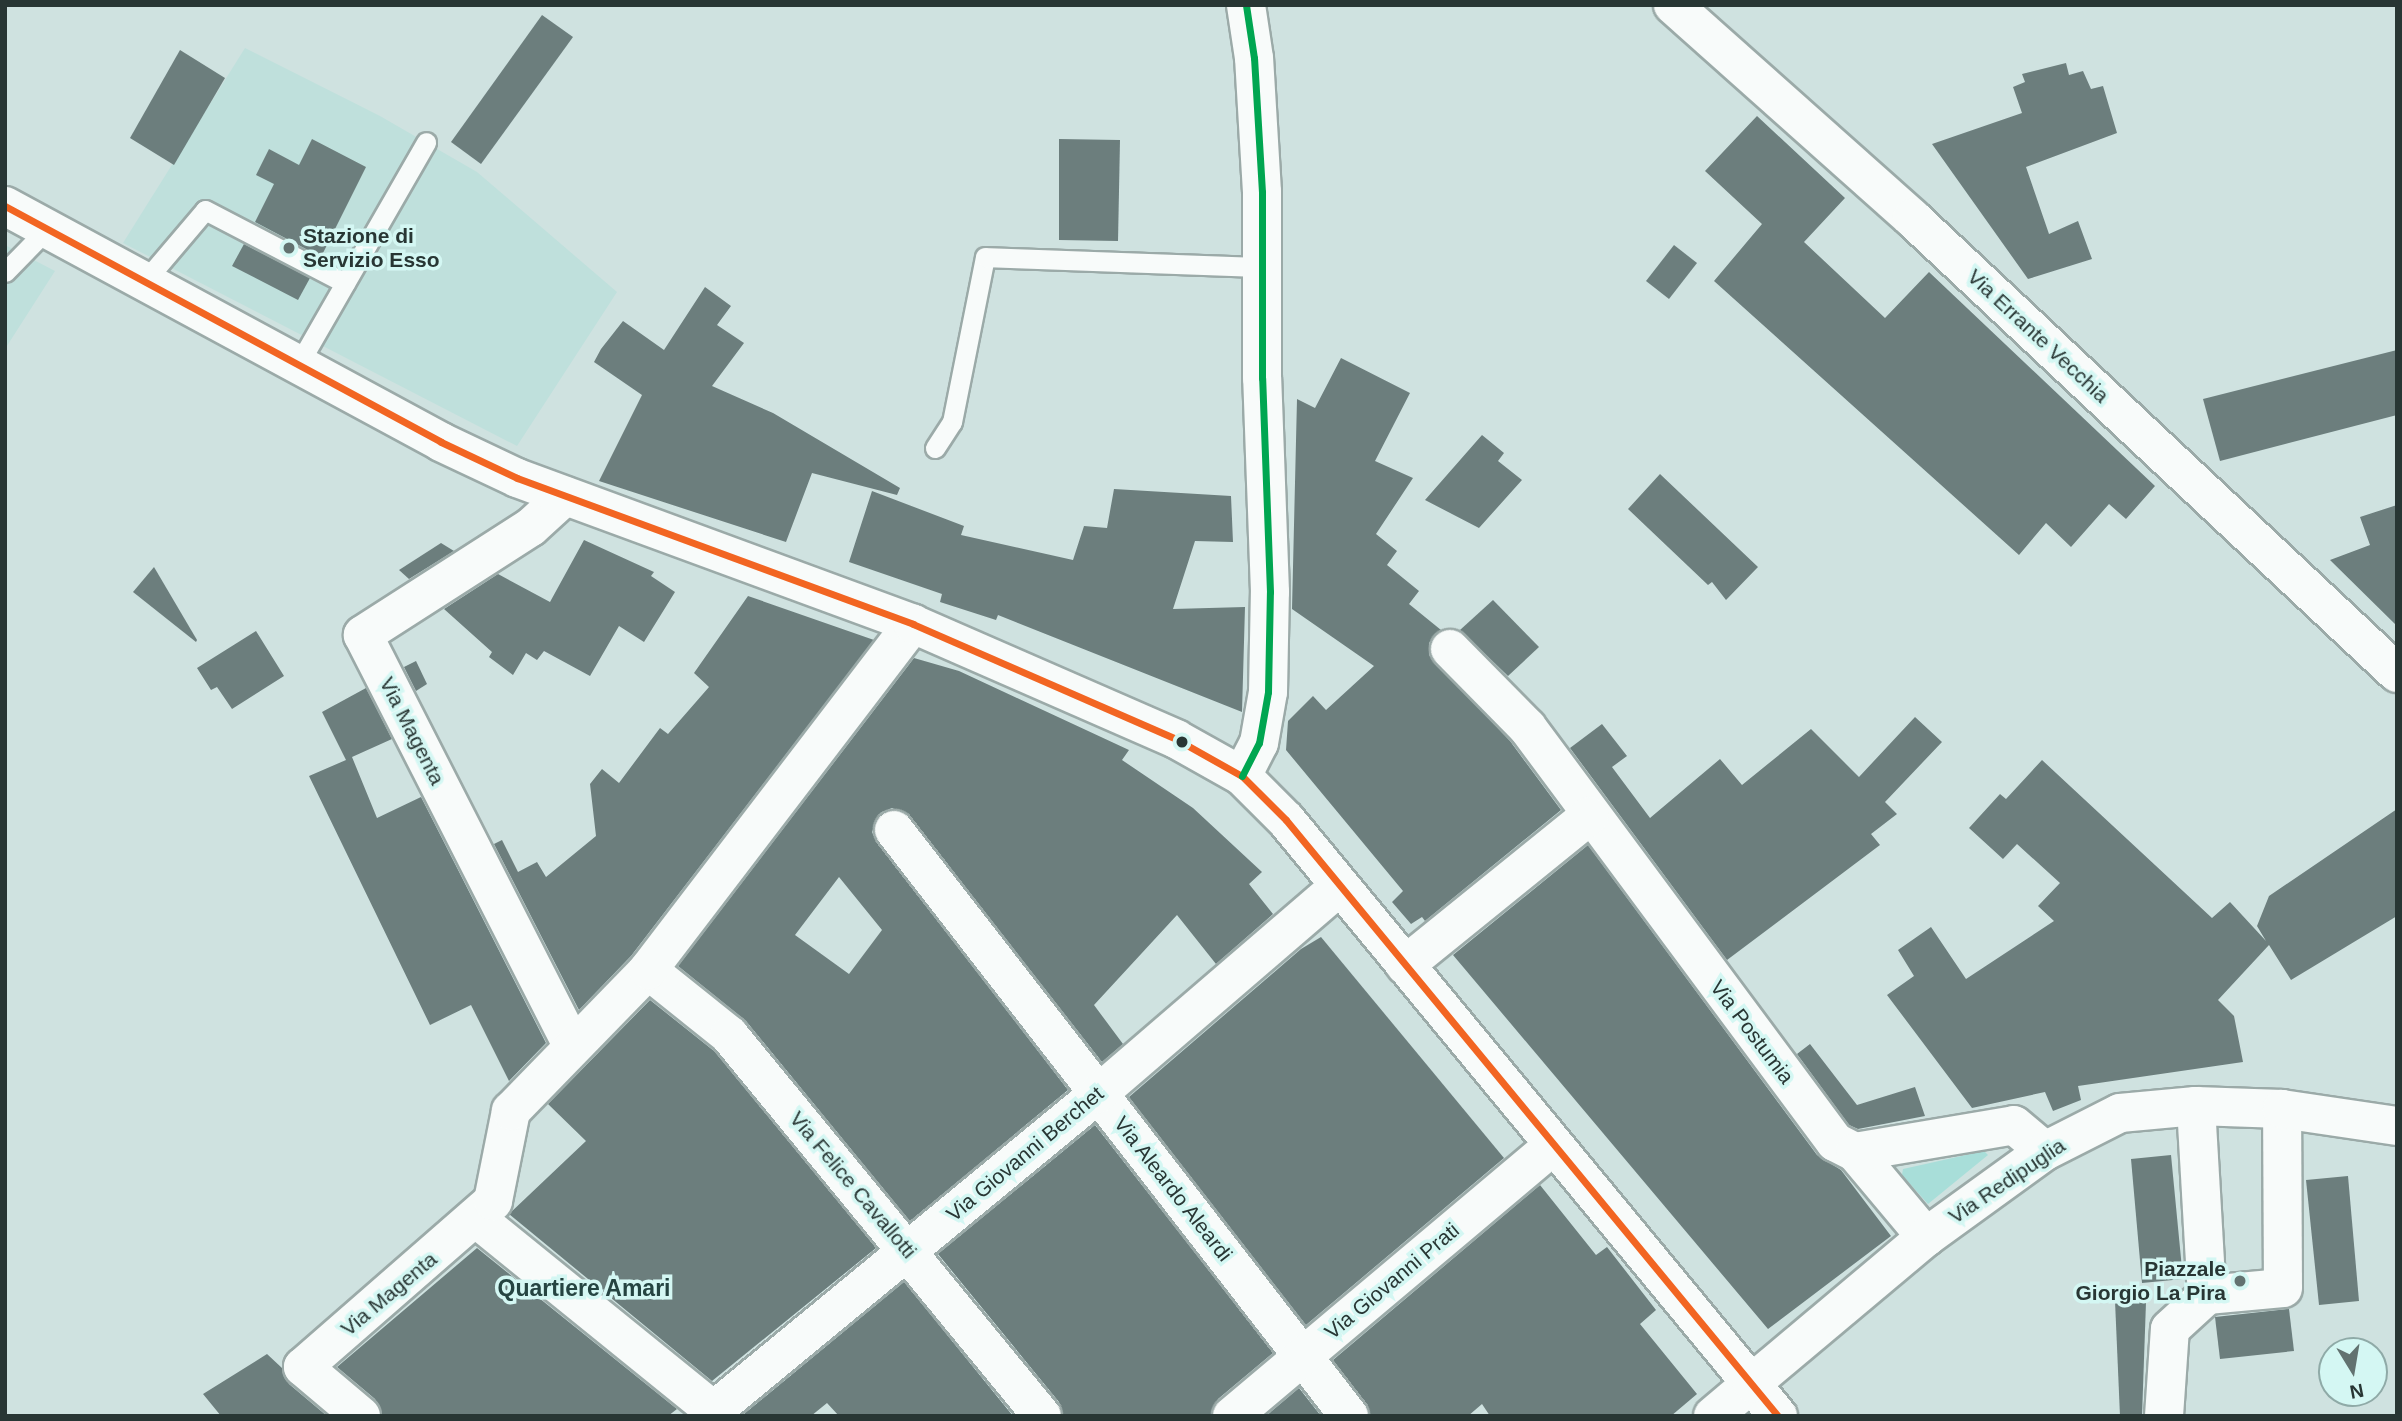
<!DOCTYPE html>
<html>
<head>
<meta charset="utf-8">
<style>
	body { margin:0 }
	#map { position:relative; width:2402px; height:1421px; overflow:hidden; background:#cfe2e0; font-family:Arial,sans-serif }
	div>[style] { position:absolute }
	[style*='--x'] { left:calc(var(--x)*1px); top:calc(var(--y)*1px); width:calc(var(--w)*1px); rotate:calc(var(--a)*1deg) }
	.built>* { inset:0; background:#bfe0dc }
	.green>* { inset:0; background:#a8ded9 }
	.building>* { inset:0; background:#6c7e7d }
	.roads { filter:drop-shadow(2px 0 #9baaa8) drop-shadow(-2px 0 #9baaa8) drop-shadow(0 2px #9baaa8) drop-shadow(0 -2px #9baaa8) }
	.service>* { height:19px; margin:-9.5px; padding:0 9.5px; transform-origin:9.5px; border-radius:9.5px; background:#f8fbfa }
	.minor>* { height:38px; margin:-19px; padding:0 19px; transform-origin:19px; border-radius:19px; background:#f8fbfa }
	.tertiary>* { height:38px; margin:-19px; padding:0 19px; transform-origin:19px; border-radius:19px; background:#f8fbfa }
	.secondary>* { height:38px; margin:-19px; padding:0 19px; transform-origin:19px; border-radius:19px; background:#f8fbfa }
	.bus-1>* { height:7px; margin:-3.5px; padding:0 3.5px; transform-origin:3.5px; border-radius:3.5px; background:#f26522 }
	.bus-2>* { height:7px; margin:-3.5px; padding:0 3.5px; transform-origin:3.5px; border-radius:3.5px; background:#00a651 }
	.dots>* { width:19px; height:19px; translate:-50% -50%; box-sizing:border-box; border:4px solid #d4f7f3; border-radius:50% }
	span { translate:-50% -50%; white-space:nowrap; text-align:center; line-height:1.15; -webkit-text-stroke:7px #d4f7f3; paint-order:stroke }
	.poi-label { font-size:21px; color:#283634; font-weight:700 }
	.left { translate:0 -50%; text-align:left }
	.right { translate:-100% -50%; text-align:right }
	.street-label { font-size:21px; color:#283634 }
	.neighbourhood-label { font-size:23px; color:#254441; font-weight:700 }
	.frame { position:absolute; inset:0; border:7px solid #283634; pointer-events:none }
	.north { position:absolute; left:2318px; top:1337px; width:70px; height:70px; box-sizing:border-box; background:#d4f7f3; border:2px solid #8faaa7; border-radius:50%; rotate:169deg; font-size:19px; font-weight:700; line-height:28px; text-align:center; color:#283634 }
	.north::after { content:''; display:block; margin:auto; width:24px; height:32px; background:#627270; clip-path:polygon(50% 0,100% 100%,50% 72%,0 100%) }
</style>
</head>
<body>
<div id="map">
	<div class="built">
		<i style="clip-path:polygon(245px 48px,380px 116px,477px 172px,617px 292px,517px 446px,123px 243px)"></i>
		<i style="clip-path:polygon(5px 245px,55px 271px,5px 349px)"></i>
	</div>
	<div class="green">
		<i style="clip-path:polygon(1984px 1151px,1988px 1155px,1928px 1204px,1902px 1175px,1903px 1169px)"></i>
	</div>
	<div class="building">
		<i style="clip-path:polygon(542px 15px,573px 37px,481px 164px,451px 142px)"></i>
		<i style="clip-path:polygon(180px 50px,225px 78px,174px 165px,130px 138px)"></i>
		<i style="clip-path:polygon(2066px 63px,2069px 75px,2083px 71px,2091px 89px,2103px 86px,2117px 133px,2026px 167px,2049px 234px,2078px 221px,2092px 259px,2028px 279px,1932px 144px,2022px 113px,2013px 87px,2025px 82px,2022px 74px)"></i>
		<i style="clip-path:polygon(1757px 116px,1845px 198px,1804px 242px,1885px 318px,1929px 272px,2155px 486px,2126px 519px,2109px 504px,2071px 547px,2046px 523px,2019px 555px,1714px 281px,1762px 224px,1705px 171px)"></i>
		<i style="clip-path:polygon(312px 139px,366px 167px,321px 257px,255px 222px,274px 184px,256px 175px,269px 149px,299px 165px)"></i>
		<i style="clip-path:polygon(1059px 139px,1120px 140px,1118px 241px,1059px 240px)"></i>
		<i style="clip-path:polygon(244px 244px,310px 278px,298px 300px,232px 266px)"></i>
		<i style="clip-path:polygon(1674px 245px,1697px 263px,1669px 299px,1646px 281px)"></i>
		<i style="clip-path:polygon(705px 287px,731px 306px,717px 325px,744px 343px,712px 386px,773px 413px,900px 488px,897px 495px,812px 473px,786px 542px,599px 481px,642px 395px,594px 362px,601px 349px,623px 321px,664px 350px)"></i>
		<i style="clip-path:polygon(2397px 350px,2397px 415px,2220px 461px,2203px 399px)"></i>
		<i style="clip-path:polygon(1341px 358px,1410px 393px,1375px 461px,1413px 478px,1376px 534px,1397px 551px,1387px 565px,1419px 591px,1409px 604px,1441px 630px,1429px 643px,1429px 655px,1510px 741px,1561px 810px,1425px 921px,1422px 917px,1411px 924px,1392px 902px,1403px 891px,1286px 750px,1288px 721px,1313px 696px,1326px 710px,1374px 666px,1292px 609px,1297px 399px,1315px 408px)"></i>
		<i style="clip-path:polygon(1482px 435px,1504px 453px,1498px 461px,1522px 480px,1479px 528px,1425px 500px)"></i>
		<i style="clip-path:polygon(1660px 474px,1758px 567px,1726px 600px,1712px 582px,1708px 585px,1628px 509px)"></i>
		<i style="clip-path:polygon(1114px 489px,1231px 496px,1233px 542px,1195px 541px,1173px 609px,1245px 607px,1242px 712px,998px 615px,996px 620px,940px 602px,942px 594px,849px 562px,872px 491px,964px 526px,961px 535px,1073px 560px,1084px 526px,1107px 528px)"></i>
		<i style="clip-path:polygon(2397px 505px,2397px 626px,2330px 560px,2370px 545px,2360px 517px)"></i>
		<i style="clip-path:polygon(584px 540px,654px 572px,651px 576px,675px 592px,644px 642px,619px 626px,590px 676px,544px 651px,537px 660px,526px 653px,513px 675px,489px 657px,492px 652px,444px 609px,498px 574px,550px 602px)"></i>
		<i style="clip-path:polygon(441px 543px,454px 551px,409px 579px,399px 570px)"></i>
		<i style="clip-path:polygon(154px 567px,197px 640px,196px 642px,133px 592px)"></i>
		<i style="clip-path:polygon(748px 596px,874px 640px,631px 956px,579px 1010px,494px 844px,502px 840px,518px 872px,537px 862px,546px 877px,596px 836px,590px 784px,602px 769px,619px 783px,660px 728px,668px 734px,709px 687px,694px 673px)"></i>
		<i style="clip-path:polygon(1493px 600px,1539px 647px,1508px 676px,1460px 630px)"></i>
		<i style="clip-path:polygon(256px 631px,284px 676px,232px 709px,217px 687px,211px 690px,197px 668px)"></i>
		<i style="clip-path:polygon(evenodd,914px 658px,959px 671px,1129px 750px,1122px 760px,1193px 808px,1262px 872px,1249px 884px,1273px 914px,1216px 964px,1177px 915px,1094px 1005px,1123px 1044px,1102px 1062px,911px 817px,892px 808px,880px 813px,872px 832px,877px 843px,1068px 1090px,910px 1221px,746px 1021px,678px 966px,914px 658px,839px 877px,882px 930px,849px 974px,795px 935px,839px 877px)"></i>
		<i style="clip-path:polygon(416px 661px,427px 684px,416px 691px,404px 667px)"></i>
		<i style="clip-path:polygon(366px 688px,392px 739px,352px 757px,377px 818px,421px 797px,546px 1043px,509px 1081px,471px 1005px,430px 1025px,309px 776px,346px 760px,322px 712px)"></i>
		<i style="clip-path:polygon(1915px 717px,1942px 742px,1885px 802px,1897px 814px,1871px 834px,1880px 845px,1727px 960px,1570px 748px,1602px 724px,1627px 756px,1612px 767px,1650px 818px,1720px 759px,1742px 785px,1811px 729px,1859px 777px)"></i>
		<i style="clip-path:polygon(2042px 760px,2212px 918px,2230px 902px,2266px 941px,2257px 926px,2269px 896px,2397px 809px,2397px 916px,2291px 980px,2269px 945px,2218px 1000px,2234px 1016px,2243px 1062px,2078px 1086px,2081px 1100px,2053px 1111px,2045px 1092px,1972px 1108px,1887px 995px,1914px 976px,1898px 950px,1931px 927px,1966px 979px,2054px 921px,2038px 906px,2060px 883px,2017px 844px,2003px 859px,1969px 828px,2000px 794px,2006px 799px)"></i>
		<i style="clip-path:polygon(1588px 845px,1817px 1155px,1841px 1170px,1891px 1236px,1768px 1329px,1453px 955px)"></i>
		<i style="clip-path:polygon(1321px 937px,1504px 1158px,1306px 1325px,1129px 1097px,1301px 949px)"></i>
		<i style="clip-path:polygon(650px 1000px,714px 1051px,876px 1248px,712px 1381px,509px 1214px,586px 1141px,548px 1104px)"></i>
		<i style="clip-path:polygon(1810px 1044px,1857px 1105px,1915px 1087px,1925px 1116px,1858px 1129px,1849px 1125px,1797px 1054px)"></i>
		<i style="clip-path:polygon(1095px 1125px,1273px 1353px,1218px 1399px,1211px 1416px,1063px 1416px,1059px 1402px,938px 1254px)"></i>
		<i style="clip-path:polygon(2171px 1155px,2183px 1279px,2142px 1283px,2131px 1159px)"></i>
		<i style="clip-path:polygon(2348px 1176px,2359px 1301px,2319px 1305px,2306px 1180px)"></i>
		<i style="clip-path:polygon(1540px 1185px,1596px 1255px,1607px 1247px,1656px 1310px,1640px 1324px,1697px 1394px,1671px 1416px,1490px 1416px,1482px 1404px,1468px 1416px,1370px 1416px,1366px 1403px,1333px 1360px)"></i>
		<i style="clip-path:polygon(477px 1248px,677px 1409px,668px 1416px,382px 1416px,375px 1399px,337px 1367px)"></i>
		<i style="clip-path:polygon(904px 1282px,1013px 1416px,839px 1416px,827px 1403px,811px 1416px,744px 1414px)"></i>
		<i style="clip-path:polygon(2115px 1301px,2146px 1302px,2142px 1416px,2120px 1416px)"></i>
		<i style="clip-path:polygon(2289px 1309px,2294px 1351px,2220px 1359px,2215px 1317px)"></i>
		<i style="clip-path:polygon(267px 1354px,282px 1368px,289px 1384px,327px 1416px,221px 1416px,203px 1394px)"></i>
		<i style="clip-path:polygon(1299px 1388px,1321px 1416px,1266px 1416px)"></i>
	</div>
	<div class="roads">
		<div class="service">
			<i style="--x:5;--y:272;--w:60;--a:-45.7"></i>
			<i style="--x:144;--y:282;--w:94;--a:-49.7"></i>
			<i style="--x:205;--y:210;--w:158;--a:27.5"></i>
			<i style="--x:298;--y:365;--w:257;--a:-60.1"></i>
			<i style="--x:935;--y:448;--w:31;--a:-57"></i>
			<i style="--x:952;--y:422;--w:168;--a:-78.7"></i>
			<i style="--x:985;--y:257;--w:278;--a:2.1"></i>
		</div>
		<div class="minor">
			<i style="--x:1673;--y:5;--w:320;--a:41.7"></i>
			<i style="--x:1912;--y:218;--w:665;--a:43.17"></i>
			<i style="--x:565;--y:496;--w:46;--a:137.6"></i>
			<i style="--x:531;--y:527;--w:200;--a:147.3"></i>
			<i style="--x:363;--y:635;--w:462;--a:63"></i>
			<i style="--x:1450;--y:649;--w:110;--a:45.4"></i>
			<i style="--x:1527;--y:727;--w:517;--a:53.42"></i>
			<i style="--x:1835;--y:1142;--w:22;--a:27"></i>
			<i style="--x:1855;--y:1152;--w:111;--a:50.1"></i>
			<i style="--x:1242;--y:776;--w:37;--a:-63"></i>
			<i style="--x:1259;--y:743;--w:52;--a:-80"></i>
			<i style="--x:1268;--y:692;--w:100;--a:-88.9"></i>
			<i style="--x:1270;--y:592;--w:214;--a:-92.1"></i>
			<i style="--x:1262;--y:378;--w:186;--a:-90"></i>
			<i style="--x:1262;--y:192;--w:134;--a:-93.4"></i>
			<i style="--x:1254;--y:58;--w:54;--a:-98.6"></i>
			<i style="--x:894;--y:830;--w:742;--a:52.17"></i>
			<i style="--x:1405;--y:965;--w:237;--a:-39"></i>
			<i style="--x:648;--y:970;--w:104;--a:38.7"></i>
			<i style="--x:729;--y:1035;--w:493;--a:50.6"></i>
			<i style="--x:2196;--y:1106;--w:189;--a:86.7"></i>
			<i style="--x:2207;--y:1295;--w:76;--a:-5.3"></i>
			<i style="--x:2283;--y:1288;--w:179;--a:-90.3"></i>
			<i style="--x:1855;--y:1152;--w:161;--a:-9.6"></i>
			<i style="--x:2014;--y:1125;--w:40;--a:40"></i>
			<i style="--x:477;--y:1219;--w:313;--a:39"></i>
			<i style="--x:361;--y:1416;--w:76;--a:-139.8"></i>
			<i style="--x:303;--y:1367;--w:252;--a:-41.1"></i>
			<i style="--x:493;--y:1201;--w:92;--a:-78.7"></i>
			<i style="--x:511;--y:1111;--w:197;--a:-45.8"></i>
			<i style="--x:648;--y:970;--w:436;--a:-52.6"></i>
			<i style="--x:707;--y:1416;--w:507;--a:-39.47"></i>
			<i style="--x:1098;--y:1094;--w:318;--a:-40.7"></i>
			<i style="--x:1232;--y:1416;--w:417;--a:-40.1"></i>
			<i style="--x:2164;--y:1416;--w:87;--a:-86.1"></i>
			<i style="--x:2170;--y:1329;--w:50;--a:-42.6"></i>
		</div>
		<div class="tertiary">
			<i style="--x:1713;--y:1416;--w:51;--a:-40.2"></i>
		</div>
		<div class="secondary">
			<i style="--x:5;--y:206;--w:496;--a:28.4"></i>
			<i style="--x:441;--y:442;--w:84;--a:25.3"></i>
			<i style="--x:517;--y:478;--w:422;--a:20.2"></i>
			<i style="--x:913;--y:624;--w:287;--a:23.6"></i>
			<i style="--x:1176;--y:739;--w:76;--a:29.3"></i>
			<i style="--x:1242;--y:776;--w:62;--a:45"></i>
			<i style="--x:1286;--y:820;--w:773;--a:50.46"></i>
			<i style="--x:1752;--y:1383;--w:227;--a:-40"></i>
			<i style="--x:1926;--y:1237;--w:147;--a:-35.9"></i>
			<i style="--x:2045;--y:1151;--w:84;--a:-26.9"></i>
			<i style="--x:2120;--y:1113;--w:76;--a:-5.3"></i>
			<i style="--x:2196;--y:1106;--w:86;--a:2"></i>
			<i style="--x:2282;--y:1109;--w:116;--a:8.4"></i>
		</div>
	</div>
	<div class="bus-1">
		<i style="--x:5;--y:206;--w:496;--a:28.4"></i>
		<i style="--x:441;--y:442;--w:84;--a:25.3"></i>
		<i style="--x:517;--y:478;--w:422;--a:20.2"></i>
		<i style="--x:913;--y:624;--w:287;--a:23.6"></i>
		<i style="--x:1176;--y:739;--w:76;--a:29.3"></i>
		<i style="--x:1242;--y:776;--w:62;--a:45"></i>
		<i style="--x:1286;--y:820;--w:773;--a:50.46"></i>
	</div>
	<div class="bus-2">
		<i style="--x:1242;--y:776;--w:37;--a:-63"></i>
		<i style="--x:1259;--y:743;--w:52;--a:-80"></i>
		<i style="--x:1268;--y:692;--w:100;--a:-88.9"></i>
		<i style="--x:1270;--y:592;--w:214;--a:-92.1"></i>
		<i style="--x:1262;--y:378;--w:186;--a:-90"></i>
		<i style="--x:1262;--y:192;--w:134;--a:-93.4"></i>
		<i style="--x:1254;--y:58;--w:54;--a:-98.6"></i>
	</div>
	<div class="dots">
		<i style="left:289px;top:248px;background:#627270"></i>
		<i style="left:1182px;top:742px;background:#283634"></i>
		<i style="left:2240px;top:1281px;background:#627270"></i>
	</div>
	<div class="poi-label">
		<span class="left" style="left:303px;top:248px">Stazione di<br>Servizio Esso</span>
		<span class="right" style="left:2226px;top:1281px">Piazzale<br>Giorgio La Pira</span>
	</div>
	<div class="street-label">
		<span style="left:2038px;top:336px;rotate:43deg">Via Errante Vecchia</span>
		<span style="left:412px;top:731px;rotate:63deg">Via Magenta</span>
		<span style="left:1752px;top:1032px;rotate:53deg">Via Postumia</span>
		<span style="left:1025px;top:1154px;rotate:-40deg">Via Giovanni Berchet</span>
		<span style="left:2007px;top:1181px;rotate:-34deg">Via Redipuglia</span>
		<span style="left:853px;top:1185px;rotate:50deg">Via Felice Cavallotti</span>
		<span style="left:1173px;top:1189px;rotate:52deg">Via Aleardo Aleardi</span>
		<span style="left:1392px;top:1281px;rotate:-40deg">Via Giovanni Prati</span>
		<span style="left:389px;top:1294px;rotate:-40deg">Via Magenta</span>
	</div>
	<div class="neighbourhood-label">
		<span style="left:584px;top:1288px">Quartiere Amari</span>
	</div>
	<div class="frame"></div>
	<div class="north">N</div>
</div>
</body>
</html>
